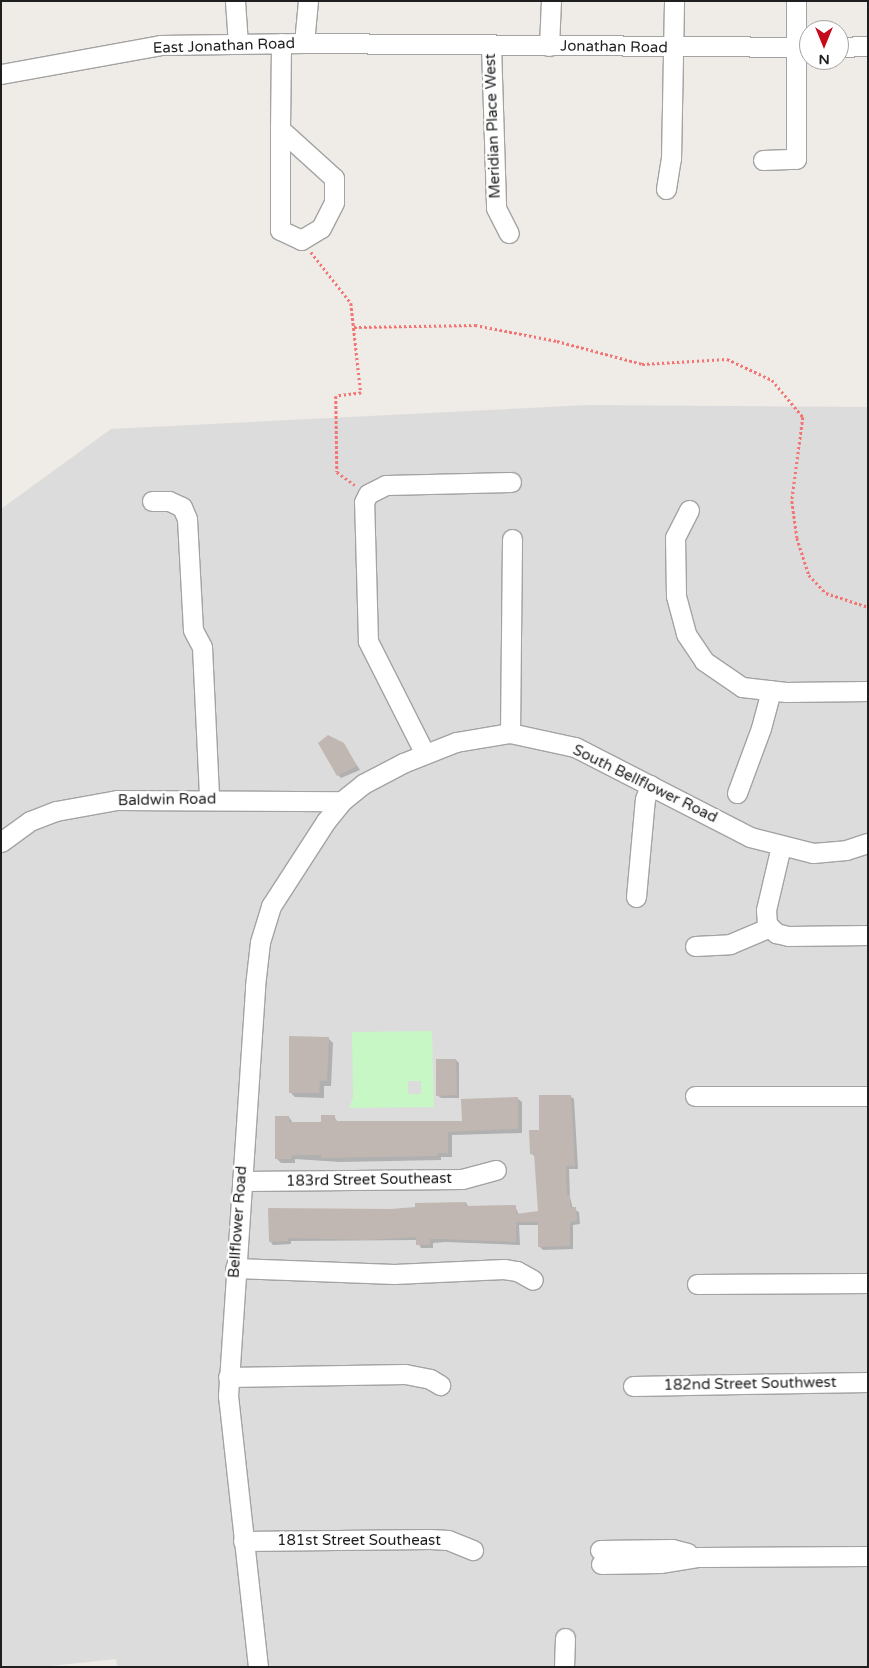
<!DOCTYPE html>
<html>
<head>
<meta charset="utf-8">
<style>
	body { margin:0 }
	#map { position:relative; width:869px; height:1668px; overflow:hidden; background:#efebe6; font-family:"Varela Round",sans-serif }
	div>[style] { position:absolute }
	[style*='--x'] { left:calc(var(--x)*1px); top:calc(var(--y)*1px); width:calc(var(--w)*1px); rotate:calc(var(--a)*1deg) }
	.residential>* { inset:0; background:#dddcdc }
	.park>* { inset:0; background:#c6f7c5 }
	.shadow>* { inset:0; background:#0003 }
	.building>* { inset:0; background:#c0b7b2 }
	.path>* { height:2.5px; margin-top:-1.25px; transform-origin:0; background:repeating-linear-gradient(90deg,#f37573 0 2.5px,transparent 0 5px) }
	.roads { filter:drop-shadow(1px 0 #a3a3a3) drop-shadow(-1px 0 #a3a3a3) drop-shadow(0 1px #a3a3a3) drop-shadow(0 -1px #a3a3a3) }
	.minor>* { height:19px; margin:-9.5px; padding:0 9.5px; transform-origin:9.5px; border-radius:9.5px; background:#fff }
	span { translate:-50% -50%; white-space:nowrap; text-align:center; line-height:1.15; -webkit-text-stroke:5px #fff; paint-order:stroke }
	.street-label { font-size:15px; color:#1f1f1f }
	.frame { position:absolute; inset:0; border:2px solid #1f1f1f; pointer-events:none }
	.north { position:absolute; left:799px; top:20px; width:50px; height:50px; box-sizing:border-box; background:#fff; border:1px solid #a5a5a5; border-radius:50%; rotate:180deg; font-size:14px; font-weight:700; line-height:20px; text-align:center; color:#1f1f1f }
	.north::after { content:''; display:block; margin:auto; width:18px; height:22px; background:#c40a1b; clip-path:polygon(50% 0,100% 100%,50% 72%,0 100%) }
</style>
</head>
<body>
<div id="map">
	<div class="residential">
		<i style="clip-path:polygon(587px 405px,868px 407px,868px 1667px,117px 1667px,116px 1659px,41px 1667px,1px 1667px,1px 509px,111px 429px)"></i>
	</div>
	<div class="park">
		<i style="clip-path:polygon(evenodd,432px 1031px,434px 1107px,349px 1108px,353px 1098px,352px 1032px,432px 1031px,408px 1081px,421px 1081px,421px 1094px,408px 1094px,408px 1081px)"></i>
	</div>
	<div class="shadow">
		<i style="clip-path:polygon(343px 744px,360px 770px,341px 778px,338px 775px)"></i>
		<i style="clip-path:polygon(328px 1038px,333px 1043px,331px 1086px,324px 1086px,324px 1098px,295px 1097px,290px 1092px)"></i>
		<i style="clip-path:polygon(456px 1060px,459px 1063px,459px 1098px,441px 1098px,437px 1095px)"></i>
		<i style="clip-path:polygon(570px 1096px,574px 1099px,578px 1169px,569px 1169px,570px 1197px,573px 1209px,579px 1212px,580px 1224px,573px 1225px,573px 1249px,543px 1250px,539px 1246px,539px 1225px,519px 1225px,520px 1245px,445px 1242px,433px 1243px,433px 1248px,421px 1248px,417px 1240px,291px 1241px,291px 1244px,273px 1245px,270px 1241px,391px 1211px,466px 1203px,469px 1207px,515px 1206px,519px 1215px,539px 1212px,535px 1157px,531px 1153px,540px 1131px)"></i>
		<i style="clip-path:polygon(517px 1098px,522px 1102px,522px 1133px,452px 1135px,452px 1157px,441px 1157px,441px 1160px,340px 1162px,295px 1159px,295px 1163px,281px 1163px,277px 1159px,289px 1117px,293px 1123px,322px 1123px,334px 1117px,338px 1122px,463px 1122px)"></i>
	</div>
	<div class="building">
		<i style="clip-path:polygon(328px 735px,344px 743px,357px 766px,337px 776px,318px 743px)"></i>
		<i style="clip-path:polygon(289px 1036px,329px 1037px,327px 1081px,320px 1081px,319px 1093px,289px 1093px)"></i>
		<i style="clip-path:polygon(436px 1059px,456px 1059px,457px 1095px,436px 1096px)"></i>
		<i style="clip-path:polygon(539px 1095px,571px 1095px,575px 1166px,566px 1166px,567px 1195px,570px 1195px,570px 1207px,576px 1207px,577px 1221px,570px 1222px,570px 1246px,538px 1247px,538px 1222px,516px 1222px,516px 1242px,441px 1239px,430px 1239px,430px 1245px,416px 1245px,416px 1237px,368px 1240px,288px 1238px,288px 1241px,269px 1242px,268px 1208px,391px 1209px,415px 1207px,415px 1203px,466px 1202px,466px 1206px,516px 1205px,516px 1214px,538px 1211px,534px 1154px,530px 1154px,529px 1130px,539px 1130px)"></i>
		<i style="clip-path:polygon(518px 1097px,518px 1129px,448px 1132px,448px 1153px,437px 1153px,437px 1156px,321px 1158px,321px 1155px,292px 1155px,291px 1159px,275px 1159px,275px 1116px,289px 1116px,289px 1122px,321px 1122px,321px 1115px,335px 1115px,335px 1121px,462px 1121px,461px 1099px)"></i>
	</div>
	<div class="path">
		<i style="--x:311;--y:252;--w:65;--a:51.9"></i>
		<i style="--x:351;--y:303;--w:91;--a:83.7"></i>
		<i style="--x:361;--y:393;--w:25;--a:173"></i>
		<i style="--x:336;--y:396;--w:76;--a:89.2"></i>
		<i style="--x:337;--y:472;--w:22;--a:36"></i>
		<i style="--x:354;--y:327;--w:121;--a:-0.9"></i>
		<i style="--x:475;--y:325;--w:84;--a:11"></i>
		<i style="--x:557;--y:341;--w:88;--a:15.1"></i>
		<i style="--x:642;--y:364;--w:85;--a:-3.4"></i>
		<i style="--x:727;--y:359;--w:50;--a:25"></i>
		<i style="--x:772;--y:380;--w:48;--a:50"></i>
		<i style="--x:803;--y:417;--w:85;--a:97.5"></i>
		<i style="--x:792;--y:501;--w:37;--a:82"></i>
		<i style="--x:797;--y:538;--w:39;--a:72"></i>
		<i style="--x:809;--y:575;--w:25;--a:47"></i>
		<i style="--x:826;--y:593;--w:44;--a:18.4"></i>
	</div>
	<div class="roads">
		<div class="minor">
			<i style="--x:235;--y:1;--w:43;--a:86"></i>
			<i style="--x:304;--y:43;--w:42;--a:-84.6"></i>
			<i style="--x:491;--y:45;--w:163;--a:88.2"></i>
			<i style="--x:496;--y:208;--w:28;--a:63"></i>
			<i style="--x:549;--y:46;--w:45;--a:-87.5"></i>
			<i style="--x:839;--y:47;--w:29;--a:-2"></i>
			<i style="--x:1;--y:74;--w:162;--a:-10.3"></i>
			<i style="--x:160;--y:45;--w:144;--a:-0.8"></i>
			<i style="--x:304;--y:43;--w:505;--a:0.45"></i>
			<i style="--x:280;--y:129;--w:101;--a:90"></i>
			<i style="--x:280;--y:230;--w:23;--a:25"></i>
			<i style="--x:301;--y:240;--w:23;--a:-31"></i>
			<i style="--x:321;--y:228;--w:29;--a:-63"></i>
			<i style="--x:334;--y:202;--w:24;--a:-90"></i>
			<i style="--x:334;--y:178;--w:73;--a:-137.8"></i>
			<i style="--x:280;--y:129;--w:86;--a:-89.3"></i>
			<i style="--x:763;--y:160;--w:33;--a:-2"></i>
			<i style="--x:796;--y:159;--w:158;--a:-90"></i>
			<i style="--x:666;--y:189;--w:30;--a:-81"></i>
			<i style="--x:671;--y:159;--w:158;--a:-88.9"></i>
			<i style="--x:152;--y:501;--w:17;--a:0"></i>
			<i style="--x:169;--y:501;--w:14;--a:25"></i>
			<i style="--x:182;--y:507;--w:13;--a:67"></i>
			<i style="--x:187;--y:519;--w:111;--a:86.9"></i>
			<i style="--x:193;--y:630;--w:19;--a:62"></i>
			<i style="--x:202;--y:647;--w:151;--a:87.3"></i>
			<i style="--x:689;--y:510;--w:30;--a:117"></i>
			<i style="--x:675;--y:537;--w:59;--a:89"></i>
			<i style="--x:676;--y:596;--w:39;--a:75"></i>
			<i style="--x:686;--y:634;--w:32;--a:56"></i>
			<i style="--x:704;--y:661;--w:46;--a:34.4"></i>
			<i style="--x:742;--y:687;--w:44;--a:6.5"></i>
			<i style="--x:786;--y:692;--w:82;--a:-0.7"></i>
			<i style="--x:510;--y:733;--w:194;--a:-89.4"></i>
			<i style="--x:425;--y:754;--w:127;--a:-116.8"></i>
			<i style="--x:368;--y:641;--w:139;--a:-91.6"></i>
			<i style="--x:364;--y:502;--w:9;--a:-63"></i>
			<i style="--x:368;--y:494;--w:20;--a:-27"></i>
			<i style="--x:386;--y:485;--w:125;--a:-1.4"></i>
			<i style="--x:737;--y:793;--w:69;--a:-69.7"></i>
			<i style="--x:761;--y:728;--w:39;--a:-75"></i>
			<i style="--x:1;--y:842;--w:36;--a:-36"></i>
			<i style="--x:30;--y:821;--w:28;--a:-21"></i>
			<i style="--x:56;--y:811;--w:62;--a:-10.2"></i>
			<i style="--x:117;--y:800;--w:225;--a:0.3"></i>
			<i style="--x:781;--y:846;--w:66;--a:103.2"></i>
			<i style="--x:766;--y:910;--w:14;--a:86"></i>
			<i style="--x:767;--y:924;--w:13;--a:45"></i>
			<i style="--x:776;--y:933;--w:12;--a:14"></i>
			<i style="--x:788;--y:936;--w:80;--a:-0.7"></i>
			<i style="--x:636;--y:897;--w:98;--a:-84.8"></i>
			<i style="--x:645;--y:799;--w:15;--a:-70"></i>
			<i style="--x:695;--y:946;--w:35;--a:-3"></i>
			<i style="--x:730;--y:944;--w:43;--a:-23"></i>
			<i style="--x:695;--y:1096;--w:173;--a:0"></i>
			<i style="--x:242;--y:1181;--w:220;--a:-0.5"></i>
			<i style="--x:462;--y:1179;--w:35;--a:-15"></i>
			<i style="--x:235;--y:1268;--w:159;--a:2.2"></i>
			<i style="--x:394;--y:1274;--w:110;--a:-2.6"></i>
			<i style="--x:504;--y:1269;--w:13;--a:9"></i>
			<i style="--x:517;--y:1271;--w:18;--a:29"></i>
			<i style="--x:697;--y:1284;--w:171;--a:-0.3"></i>
			<i style="--x:228;--y:1377;--w:177;--a:-1"></i>
			<i style="--x:405;--y:1374;--w:25;--a:11"></i>
			<i style="--x:430;--y:1379;--w:12;--a:31"></i>
			<i style="--x:633;--y:1386;--w:235;--a:-1"></i>
			<i style="--x:243;--y:1541;--w:187;--a:-0.6"></i>
			<i style="--x:430;--y:1539;--w:18;--a:3"></i>
			<i style="--x:448;--y:1540;--w:27;--a:22"></i>
			<i style="--x:600;--y:1550;--w:72;--a:-0.8"></i>
			<i style="--x:672;--y:1549;--w:16;--a:14"></i>
			<i style="--x:601;--y:1564;--w:59;--a:-1"></i>
			<i style="--x:660;--y:1563;--w:39;--a:-9"></i>
			<i style="--x:699;--y:1557;--w:169;--a:-0.3"></i>
			<i style="--x:258;--y:1667;--w:273;--a:-96.3"></i>
			<i style="--x:228;--y:1396;--w:411;--a:-86.2"></i>
			<i style="--x:255;--y:986;--w:44;--a:-83.5"></i>
			<i style="--x:260;--y:942;--w:38;--a:-73"></i>
			<i style="--x:271;--y:906;--w:101;--a:-57.1"></i>
			<i style="--x:326;--y:821;--w:26;--a:-51"></i>
			<i style="--x:342;--y:801;--w:27;--a:-39"></i>
			<i style="--x:363;--y:784;--w:45;--a:-27.7"></i>
			<i style="--x:403;--y:763;--w:57;--a:-21.6"></i>
			<i style="--x:456;--y:742;--w:55;--a:-9.5"></i>
			<i style="--x:510;--y:733;--w:66;--a:12.2"></i>
			<i style="--x:575;--y:747;--w:197;--a:27.2"></i>
			<i style="--x:750;--y:837;--w:65;--a:14.3"></i>
			<i style="--x:813;--y:853;--w:33;--a:-5"></i>
			<i style="--x:846;--y:850;--w:23;--a:-18"></i>
			<i style="--x:564;--y:1667;--w:29;--a:-88"></i>
		</div>
	</div>
	<div class="street-label">
		<span style="left:224px;top:46px;rotate:-2deg">East Jonathan Road</span>
		<span style="left:614px;top:47px;rotate:1deg">Jonathan Road</span>
		<span style="left:493px;top:126px;rotate:-92deg">Meridian Place West</span>
		<span style="left:645px;top:784px;rotate:26deg">South Bellflower Road</span>
		<span style="left:167px;top:800px;rotate:-1deg">Baldwin Road</span>
		<span style="left:369px;top:1180px;rotate:-1deg">183rd Street Southeast</span>
		<span style="left:238px;top:1222px;rotate:-86deg">Bellflower Road</span>
		<span style="left:750px;top:1384px;rotate:-1deg">182nd Street Southwest</span>
		<span style="left:359px;top:1541px">181st Street Southeast</span>
	</div>
	<div class="frame"></div>
	<div class="north">N</div>
</div>
</body>
</html>
